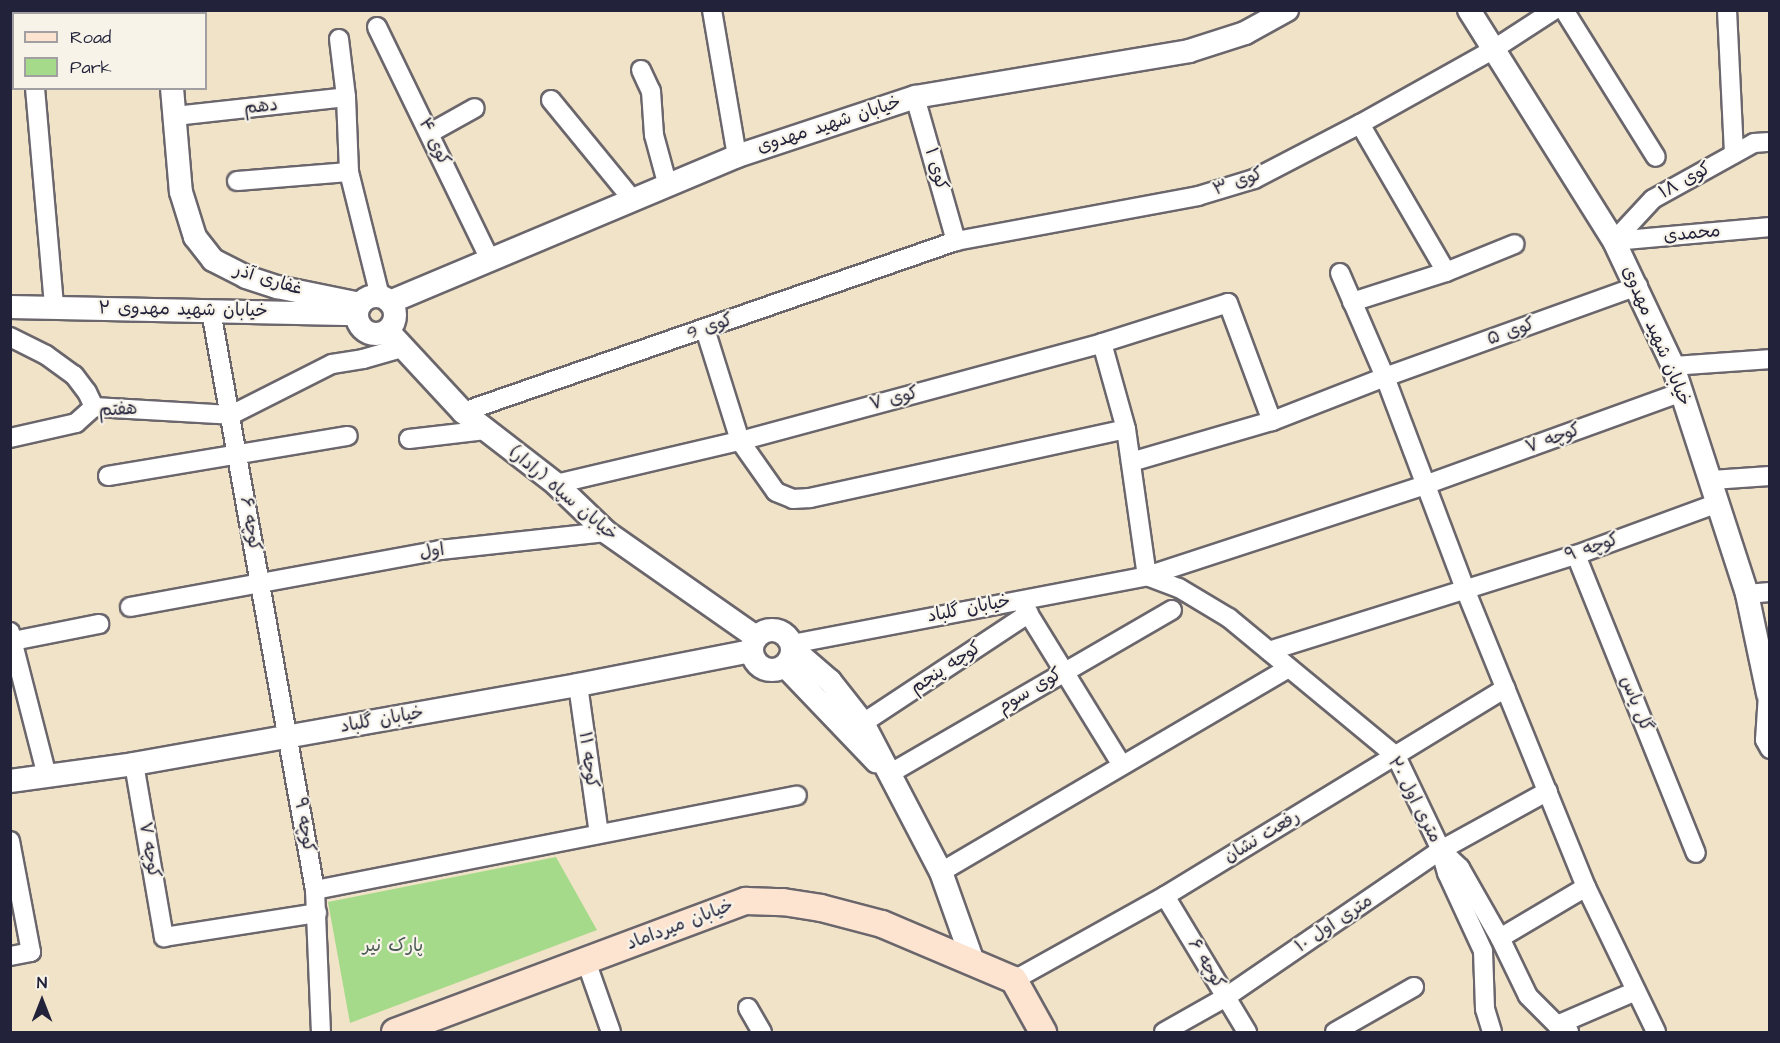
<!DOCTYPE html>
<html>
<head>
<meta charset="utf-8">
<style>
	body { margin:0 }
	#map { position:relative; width:1780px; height:1043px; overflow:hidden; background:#f1e3c7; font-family:"Architects Daughter","Playpen Sans Arabic",sans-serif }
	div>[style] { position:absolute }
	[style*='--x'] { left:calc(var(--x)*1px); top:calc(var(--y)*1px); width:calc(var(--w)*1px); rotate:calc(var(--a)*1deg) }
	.green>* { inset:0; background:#a5da8a }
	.roads { filter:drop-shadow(2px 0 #6a666c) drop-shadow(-2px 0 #6a666c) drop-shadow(0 2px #6a666c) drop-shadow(0 -2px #6a666c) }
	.minor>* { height:18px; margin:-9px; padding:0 9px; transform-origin:9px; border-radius:9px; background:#fff }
	.tertiary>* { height:22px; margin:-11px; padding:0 11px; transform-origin:11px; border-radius:11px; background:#fff }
	.tertiary>.ring { margin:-11px; padding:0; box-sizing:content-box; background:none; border:22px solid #fff; border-radius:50% }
	.secondary>* { height:26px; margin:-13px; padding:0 13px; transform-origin:13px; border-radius:13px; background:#fde4d1 }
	span { translate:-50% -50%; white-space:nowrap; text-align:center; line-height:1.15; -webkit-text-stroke:4.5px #f7f3e8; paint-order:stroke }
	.street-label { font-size:18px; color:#22223b }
	.park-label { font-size:18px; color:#495953 }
	.frame { position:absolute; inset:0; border:12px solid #22223b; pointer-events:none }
	.legend { position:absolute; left:12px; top:12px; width:195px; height:78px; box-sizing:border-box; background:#f7f3e8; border:2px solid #a29fa3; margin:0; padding:8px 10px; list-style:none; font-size:18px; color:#22223b }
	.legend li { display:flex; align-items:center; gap:12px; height:30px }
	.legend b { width:30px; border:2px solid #a29fa3 }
	.north { position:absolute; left:12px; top:971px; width:60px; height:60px; -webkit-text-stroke:4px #f7f3e8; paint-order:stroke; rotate:0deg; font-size:16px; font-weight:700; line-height:24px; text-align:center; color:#22223b }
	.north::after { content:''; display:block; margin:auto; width:21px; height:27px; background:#22223b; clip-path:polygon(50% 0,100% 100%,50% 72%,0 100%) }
</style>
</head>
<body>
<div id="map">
	<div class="green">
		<i style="clip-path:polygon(556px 857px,597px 930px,350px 1023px,328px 902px)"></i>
	</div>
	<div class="roads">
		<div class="minor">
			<i style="--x:28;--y:10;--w:4;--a:90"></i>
			<i style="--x:712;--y:10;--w:148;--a:80.3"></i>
			<i style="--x:1564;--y:10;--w:173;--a:58"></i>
			<i style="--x:1727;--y:10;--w:144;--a:87.2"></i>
			<i style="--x:377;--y:27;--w:257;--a:64.1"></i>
			<i style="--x:339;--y:39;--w:58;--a:83.1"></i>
			<i style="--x:346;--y:97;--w:75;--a:87.7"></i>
			<i style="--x:349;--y:172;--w:128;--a:76"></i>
			<i style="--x:641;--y:70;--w:23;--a:65"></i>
			<i style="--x:651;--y:91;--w:44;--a:86.1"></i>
			<i style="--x:654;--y:135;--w:50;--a:74.8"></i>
			<i style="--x:35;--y:88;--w:220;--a:85"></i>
			<i style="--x:915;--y:97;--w:150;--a:74.1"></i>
			<i style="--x:551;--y:100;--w:128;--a:50.7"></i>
			<i style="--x:175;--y:116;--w:172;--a:-6.3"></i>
			<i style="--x:1360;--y:124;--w:171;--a:59.8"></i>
			<i style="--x:430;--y:133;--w:51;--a:-29.1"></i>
			<i style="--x:237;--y:181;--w:112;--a:-4.6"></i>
			<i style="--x:1614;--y:241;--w:57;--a:-47.1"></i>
			<i style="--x:1653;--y:199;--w:115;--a:-29"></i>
			<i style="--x:1754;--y:143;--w:16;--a:-4"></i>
			<i style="--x:1614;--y:241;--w:157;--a:-5.1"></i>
			<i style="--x:1340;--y:273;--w:113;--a:66.6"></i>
			<i style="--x:1385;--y:377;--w:227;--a:69.3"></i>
			<i style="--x:1465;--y:589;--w:322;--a:67.9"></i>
			<i style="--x:1586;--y:887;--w:161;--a:64.2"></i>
			<i style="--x:1352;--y:302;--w:99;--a:-17.7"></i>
			<i style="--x:1446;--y:272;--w:74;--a:-22.1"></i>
			<i style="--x:211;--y:311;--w:588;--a:79.82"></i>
			<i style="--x:315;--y:890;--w:142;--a:87.6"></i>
			<i style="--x:705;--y:329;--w:117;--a:72.6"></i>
			<i style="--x:740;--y:441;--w:62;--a:54.8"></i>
			<i style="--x:776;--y:492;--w:18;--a:22"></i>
			<i style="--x:793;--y:499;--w:17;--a:-3"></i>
			<i style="--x:810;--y:498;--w:323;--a:-12.3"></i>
			<i style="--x:10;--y:337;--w:40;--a:26.6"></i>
			<i style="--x:46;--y:355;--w:34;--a:36"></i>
			<i style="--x:74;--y:375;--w:21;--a:53"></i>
			<i style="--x:87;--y:392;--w:17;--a:65"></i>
			<i style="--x:1102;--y:343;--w:89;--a:74.4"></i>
			<i style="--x:1126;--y:429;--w:148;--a:81.9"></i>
			<i style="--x:1673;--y:366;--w:97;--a:-4.1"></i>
			<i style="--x:463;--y:412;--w:522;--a:-19.13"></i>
			<i style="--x:956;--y:241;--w:246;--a:-10.5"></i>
			<i style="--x:1198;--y:196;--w:59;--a:-16.9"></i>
			<i style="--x:1254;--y:179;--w:119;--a:-27.4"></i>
			<i style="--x:1360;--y:124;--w:154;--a:-29.2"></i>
			<i style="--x:1494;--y:49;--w:72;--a:-33"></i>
			<i style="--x:10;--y:438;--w:68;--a:-12.8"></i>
			<i style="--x:76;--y:423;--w:24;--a:-42"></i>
			<i style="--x:94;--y:407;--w:137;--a:3.3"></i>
			<i style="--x:231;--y:415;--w:113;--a:-26.8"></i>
			<i style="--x:332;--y:364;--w:31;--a:-9"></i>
			<i style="--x:363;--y:359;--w:40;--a:-16"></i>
			<i style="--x:409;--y:439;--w:79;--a:-6.6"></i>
			<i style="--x:1131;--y:462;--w:147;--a:-16.2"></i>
			<i style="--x:1272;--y:421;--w:121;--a:-21.3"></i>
			<i style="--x:1385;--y:377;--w:269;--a:-19.8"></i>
			<i style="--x:108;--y:476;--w:243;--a:-9.5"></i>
			<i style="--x:1712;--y:480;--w:58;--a:-3.9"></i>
			<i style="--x:556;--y:484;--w:189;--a:-13.2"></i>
			<i style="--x:740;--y:441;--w:375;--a:-15.1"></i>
			<i style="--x:1102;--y:343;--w:132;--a:-17.6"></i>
			<i style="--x:1228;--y:303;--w:126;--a:69.6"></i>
			<i style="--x:1576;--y:555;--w:321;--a:68.1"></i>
			<i style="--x:1147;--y:576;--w:34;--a:21"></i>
			<i style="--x:1179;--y:588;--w:58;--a:31"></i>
			<i style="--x:1229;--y:618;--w:217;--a:39.6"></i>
			<i style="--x:1396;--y:756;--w:104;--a:64.4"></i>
			<i style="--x:1441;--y:850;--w:26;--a:43"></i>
			<i style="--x:1460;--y:868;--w:81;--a:60.3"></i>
			<i style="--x:1500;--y:938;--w:64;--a:64.2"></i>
			<i style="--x:1528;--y:996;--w:41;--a:45"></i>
			<i style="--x:1557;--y:1025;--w:14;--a:30"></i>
			<i style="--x:1747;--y:594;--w:23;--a:-5"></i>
			<i style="--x:1023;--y:605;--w:188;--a:58.3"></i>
			<i style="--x:130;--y:607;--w:315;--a:-10.4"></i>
			<i style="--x:440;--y:550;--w:167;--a:-6.2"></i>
			<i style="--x:10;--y:632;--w:149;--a:75.6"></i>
			<i style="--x:13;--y:641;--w:88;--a:-11.2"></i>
			<i style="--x:792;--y:644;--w:361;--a:-10.8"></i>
			<i style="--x:1147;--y:576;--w:293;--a:-18.1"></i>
			<i style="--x:1425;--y:485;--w:273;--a:-19.9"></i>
			<i style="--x:1269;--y:651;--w:322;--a:-17.4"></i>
			<i style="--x:1576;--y:555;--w:151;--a:-20.1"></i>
			<i style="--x:578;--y:685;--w:150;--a:82"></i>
			<i style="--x:1768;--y:694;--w:46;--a:93.7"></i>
			<i style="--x:1765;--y:740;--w:10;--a:61"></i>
			<i style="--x:863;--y:723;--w:199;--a:-33.5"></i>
			<i style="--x:134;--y:764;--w:176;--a:80.2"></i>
			<i style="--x:164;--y:937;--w:155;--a:-8.9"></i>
			<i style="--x:889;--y:774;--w:327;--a:-30.1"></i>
			<i style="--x:10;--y:841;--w:113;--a:79.3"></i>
			<i style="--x:31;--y:952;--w:21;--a:169"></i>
			<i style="--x:1441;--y:852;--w:22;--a:74"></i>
			<i style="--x:1447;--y:873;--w:86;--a:65.2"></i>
			<i style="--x:1483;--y:951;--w:58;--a:88"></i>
			<i style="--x:1485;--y:1009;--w:24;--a:73"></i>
			<i style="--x:941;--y:872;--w:403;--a:-30.4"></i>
			<i style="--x:315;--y:890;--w:491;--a:-11.1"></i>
			<i style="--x:1165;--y:896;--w:159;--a:58.9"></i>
			<i style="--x:1500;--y:938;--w:100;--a:-30.7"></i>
			<i style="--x:586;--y:961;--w:75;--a:70.6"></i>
			<i style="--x:1014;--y:980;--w:173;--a:-29.1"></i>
			<i style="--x:1165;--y:896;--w:399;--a:-31.4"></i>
			<i style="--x:748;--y:1008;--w:28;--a:60"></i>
			<i style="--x:1557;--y:1025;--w:86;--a:-23.3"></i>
			<i style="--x:1164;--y:1032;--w:71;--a:-29.4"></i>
			<i style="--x:1226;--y:997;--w:260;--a:-34.4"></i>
			<i style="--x:1441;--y:850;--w:122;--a:-28.9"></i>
			<i style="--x:1335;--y:1032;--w:91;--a:-29.7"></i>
		</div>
		<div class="tertiary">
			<i style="--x:163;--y:10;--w:4;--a:90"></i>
			<i style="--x:1469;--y:10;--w:273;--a:57.9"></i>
			<i style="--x:1614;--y:241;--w:138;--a:64.7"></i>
			<i style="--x:1673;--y:366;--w:240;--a:72"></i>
			<i style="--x:1747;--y:594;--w:102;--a:78.1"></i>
			<i style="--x:172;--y:88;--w:104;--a:85.1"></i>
			<i style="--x:181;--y:192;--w:47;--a:72.7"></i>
			<i style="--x:195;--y:237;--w:29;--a:52"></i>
			<i style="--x:213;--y:260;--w:37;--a:27"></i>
			<i style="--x:246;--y:277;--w:33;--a:18"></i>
			<i style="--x:277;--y:287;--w:85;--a:11.6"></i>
			<i class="ring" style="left:357px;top:296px;width:16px;height:16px"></i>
			<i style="--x:390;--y:302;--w:376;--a:-22.8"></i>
			<i style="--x:737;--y:156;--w:188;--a:-18.3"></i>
			<i style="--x:915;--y:97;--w:278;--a:-9.5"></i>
			<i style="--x:1189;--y:51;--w:59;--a:-17.8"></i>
			<i style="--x:1245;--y:33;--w:48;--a:-28.7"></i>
			<i style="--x:10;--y:307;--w:346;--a:1.2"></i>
			<i style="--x:388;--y:331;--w:110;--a:47.2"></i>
			<i style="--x:463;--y:412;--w:118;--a:37.7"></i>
			<i style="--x:556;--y:484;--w:69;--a:43.8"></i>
			<i style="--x:606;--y:532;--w:183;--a:35"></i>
			<i class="ring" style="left:752px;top:630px;width:18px;height:18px"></i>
			<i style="--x:793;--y:649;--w:49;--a:40.9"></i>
			<i style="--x:830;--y:681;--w:53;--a:51.8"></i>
			<i style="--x:863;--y:723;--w:168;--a:62.4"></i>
			<i style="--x:941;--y:872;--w:96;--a:70.4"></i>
			<i style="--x:785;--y:666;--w:132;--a:46.2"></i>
			<i style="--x:10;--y:781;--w:125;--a:-7.8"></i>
			<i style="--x:134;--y:764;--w:451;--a:-10.1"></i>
			<i style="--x:578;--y:685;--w:177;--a:-11.1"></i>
		</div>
		<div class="secondary">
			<i style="--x:395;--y:1032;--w:375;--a:-20.5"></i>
			<i style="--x:746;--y:901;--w:37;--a:2"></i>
			<i style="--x:783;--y:902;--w:38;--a:9"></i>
			<i style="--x:821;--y:908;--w:63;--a:14.7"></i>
			<i style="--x:882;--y:924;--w:143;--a:23"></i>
			<i style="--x:1014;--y:980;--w:60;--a:60.9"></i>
		</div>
	</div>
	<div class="street-label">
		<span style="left:261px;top:107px;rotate:-6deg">دهم</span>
		<span style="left:829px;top:125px;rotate:-18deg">خیابان شهید مهدوی</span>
		<span style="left:434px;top:142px;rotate:64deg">کوی ۴</span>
		<span style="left:936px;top:169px;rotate:74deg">کوی ۱</span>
		<span style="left:1685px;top:181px;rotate:-29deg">کوی ۱۸</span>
		<span style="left:1238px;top:182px;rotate:-20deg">کوی ۳</span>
		<span style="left:1692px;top:234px;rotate:-5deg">محمدی</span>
		<span style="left:268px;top:280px;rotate:17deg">غفاری آذر</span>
		<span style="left:183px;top:310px;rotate:1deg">خیابان شهید مهدوی ۲</span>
		<span style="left:710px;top:327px;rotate:-19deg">کوی 9</span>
		<span style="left:1511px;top:332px;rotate:-20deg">کوی ۵</span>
		<span style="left:1656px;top:336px;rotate:67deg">خیابان شهید مهدوی</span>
		<span style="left:894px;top:399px;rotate:-15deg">کوی ۷</span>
		<span style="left:118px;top:410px;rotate:-3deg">هفتم</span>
		<span style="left:1553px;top:439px;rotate:-20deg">کوچه ۷</span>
		<span style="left:563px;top:494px;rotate:40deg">خیابان سپاه (رادار)</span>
		<span style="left:250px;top:524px;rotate:80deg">کوچه ۶</span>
		<span style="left:1592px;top:548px;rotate:-19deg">کوچه ۹</span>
		<span style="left:432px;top:552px;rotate:-9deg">اول</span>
		<span style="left:969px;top:609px;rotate:-11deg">خیابان گلباد</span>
		<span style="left:946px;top:668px;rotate:-33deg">کوچه پنجم</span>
		<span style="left:1030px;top:691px;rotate:-31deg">کوی سوم</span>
		<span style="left:1636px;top:704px;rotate:68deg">گل یاس</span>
		<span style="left:382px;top:720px;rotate:-10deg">خیابان گلباد</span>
		<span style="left:588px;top:760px;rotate:82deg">کوچه ۱۱</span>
		<span style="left:1414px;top:800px;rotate:62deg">۲۰ متری اول</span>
		<span style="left:304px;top:825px;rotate:80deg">کوچه ۹</span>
		<span style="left:1262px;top:837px;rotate:-31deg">رفعت نشان</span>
		<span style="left:149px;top:850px;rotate:80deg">کوچه ۷</span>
		<span style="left:1334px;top:924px;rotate:-34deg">۱۰ متری اول</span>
		<span style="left:680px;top:925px;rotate:-21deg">خیابان میرداماد</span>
		<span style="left:1206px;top:964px;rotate:59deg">کوچه ۶</span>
	</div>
	<div class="park-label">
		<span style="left:393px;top:946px">پارک نیر</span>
	</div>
	<div class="frame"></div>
	<ul class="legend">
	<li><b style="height:8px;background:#fde4d1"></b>Road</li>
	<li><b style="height:16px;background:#a5da8a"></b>Park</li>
	</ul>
	<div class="north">N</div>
</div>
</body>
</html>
